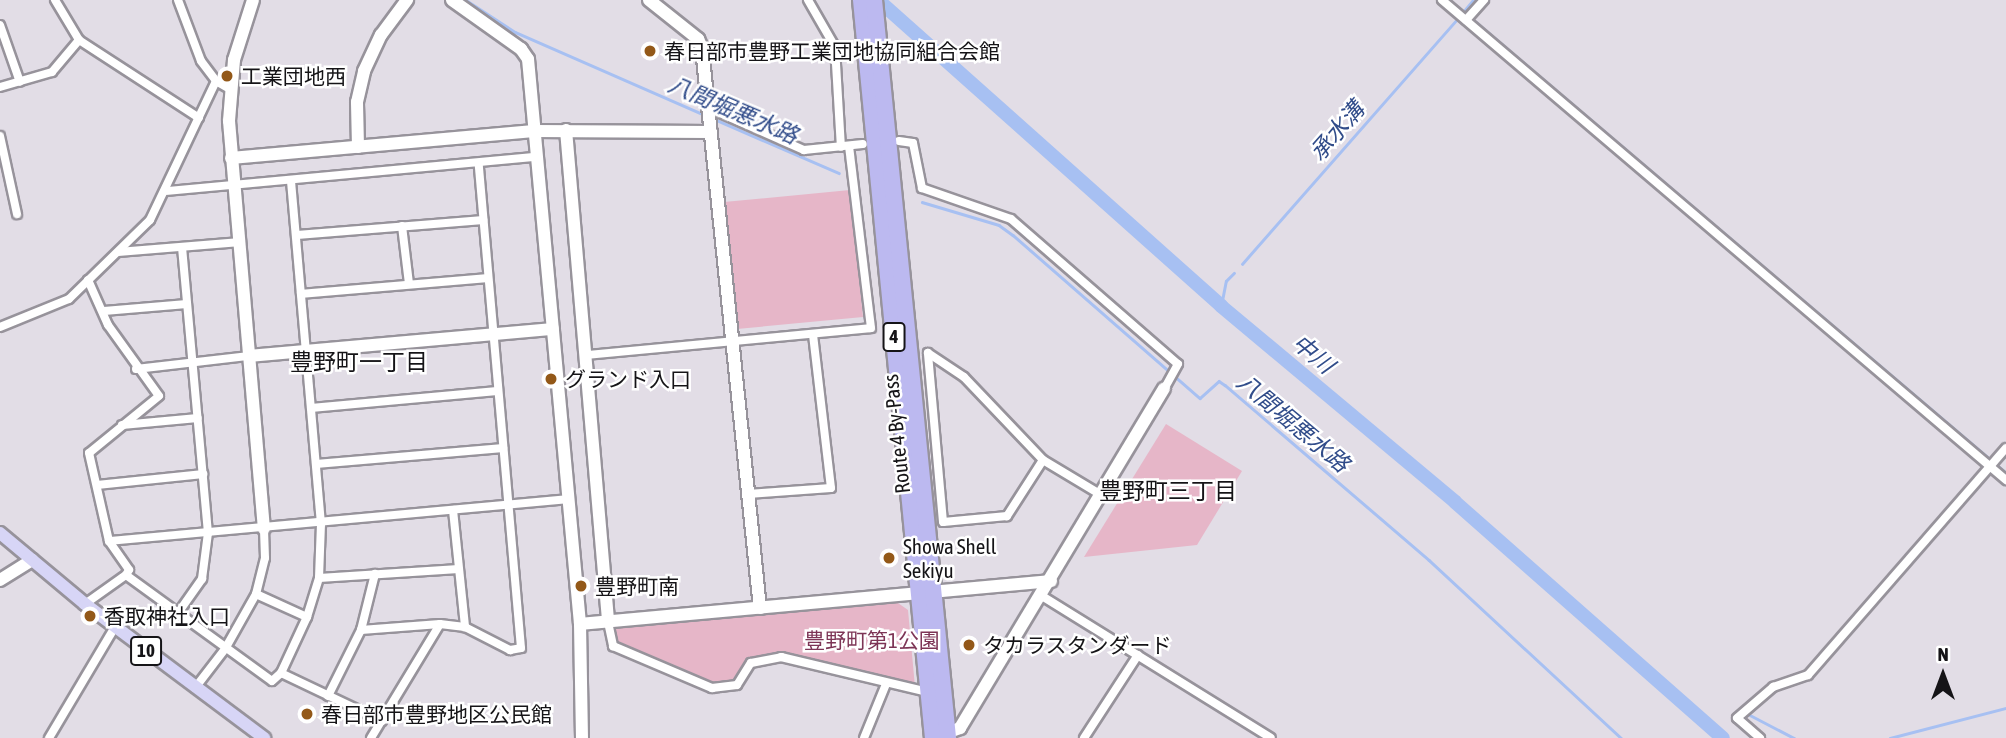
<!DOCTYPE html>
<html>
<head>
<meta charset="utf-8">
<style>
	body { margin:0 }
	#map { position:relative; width:2006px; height:738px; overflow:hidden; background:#e2dde6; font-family:"Asap Condensed","Noto Sans JP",sans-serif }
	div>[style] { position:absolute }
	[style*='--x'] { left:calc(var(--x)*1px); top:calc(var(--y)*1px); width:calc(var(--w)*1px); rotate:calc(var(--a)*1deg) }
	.green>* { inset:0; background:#e6b6c8 }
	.stream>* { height:2.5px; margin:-1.25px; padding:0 1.25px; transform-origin:1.25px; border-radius:1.25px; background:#a7c0f2 }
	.river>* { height:14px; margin:-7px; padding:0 7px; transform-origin:7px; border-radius:7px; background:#a7c0f2 }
	.roads { filter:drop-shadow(2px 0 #97939b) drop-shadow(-2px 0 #97939b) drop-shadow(0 2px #97939b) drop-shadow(0 -2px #97939b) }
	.street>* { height:8px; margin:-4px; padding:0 4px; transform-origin:4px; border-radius:4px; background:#fff }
	.secondary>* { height:12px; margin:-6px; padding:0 6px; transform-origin:6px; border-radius:6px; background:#fff }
	.primary>* { height:12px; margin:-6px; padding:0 6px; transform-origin:6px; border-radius:6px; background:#d7d5f6 }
	.highway>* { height:16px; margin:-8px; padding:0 8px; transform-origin:8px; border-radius:8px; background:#bcb9f0 }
	.dots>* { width:19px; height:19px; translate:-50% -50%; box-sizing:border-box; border:4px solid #fff; border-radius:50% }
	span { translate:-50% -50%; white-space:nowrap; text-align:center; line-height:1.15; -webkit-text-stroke:5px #fff; paint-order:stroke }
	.shield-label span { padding:2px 5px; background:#fff; border:2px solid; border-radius:5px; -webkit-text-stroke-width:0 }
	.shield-label { font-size:19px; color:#151417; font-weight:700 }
	.poi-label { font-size:21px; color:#151417 }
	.left { translate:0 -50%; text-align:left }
	.street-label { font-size:21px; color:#151417 }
	.park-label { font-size:21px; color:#7d3556 }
	.water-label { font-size:23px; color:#314c8a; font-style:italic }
	.neighbourhood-label { font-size:23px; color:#151417 }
	.north { position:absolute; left:1908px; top:640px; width:70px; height:70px; -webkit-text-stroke:5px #fff; paint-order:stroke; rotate:0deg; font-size:19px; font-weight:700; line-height:28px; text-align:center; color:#151417 }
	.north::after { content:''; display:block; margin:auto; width:24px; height:32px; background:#151417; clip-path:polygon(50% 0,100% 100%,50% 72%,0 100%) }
</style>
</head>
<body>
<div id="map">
	<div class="green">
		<i style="clip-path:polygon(850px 190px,863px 317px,737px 329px,724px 202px)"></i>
		<i style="clip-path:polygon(1166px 424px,1242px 471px,1197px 545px,1084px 557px)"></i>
		<i style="clip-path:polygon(898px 603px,908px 610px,915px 687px,780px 652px,749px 659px,733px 683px,701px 681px,615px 642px,611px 627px)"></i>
	</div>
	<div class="stream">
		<i style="--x:466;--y:0;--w:59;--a:33.1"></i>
		<i style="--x:515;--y:32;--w:207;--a:23.6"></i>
		<i style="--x:1463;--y:12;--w:16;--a:-50"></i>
		<i style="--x:1476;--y:22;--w:676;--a:40.38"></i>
		<i style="--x:714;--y:119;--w:136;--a:23.4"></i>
		<i style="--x:922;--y:202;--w:80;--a:16.6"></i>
		<i style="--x:999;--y:225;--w:17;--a:36"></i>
		<i style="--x:1013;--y:235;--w:248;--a:41.1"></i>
		<i style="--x:1200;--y:398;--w:25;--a:-42"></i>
		<i style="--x:1219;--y:381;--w:7;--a:34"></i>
		<i style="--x:1225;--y:385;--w:269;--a:40.6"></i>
		<i style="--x:1429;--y:560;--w:262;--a:42.8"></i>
		<i style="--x:1242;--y:264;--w:325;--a:-48.7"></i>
		<i style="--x:1221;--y:306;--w:25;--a:-79"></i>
		<i style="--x:1226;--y:281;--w:11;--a:-45"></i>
		<i style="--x:1996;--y:464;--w:13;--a:42"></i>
		<i style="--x:1750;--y:715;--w:50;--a:27.6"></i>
		<i style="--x:1890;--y:738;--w:120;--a:-14.5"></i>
	</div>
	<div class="river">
		<i style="--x:878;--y:0;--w:460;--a:41.7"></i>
		<i style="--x:1221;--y:306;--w:305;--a:39.9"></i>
		<i style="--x:1455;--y:502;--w:357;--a:41.4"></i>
	</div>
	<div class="roads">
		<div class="street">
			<i style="--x:55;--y:0;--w:47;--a:59"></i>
			<i style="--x:79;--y:40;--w:143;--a:33"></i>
			<i style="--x:178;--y:0;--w:65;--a:69.3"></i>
			<i style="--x:201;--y:61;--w:25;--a:53"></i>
			<i style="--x:216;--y:81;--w:16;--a:30"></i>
			<i style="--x:808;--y:0;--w:54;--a:60.1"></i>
			<i style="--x:835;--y:47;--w:100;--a:86.6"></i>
			<i style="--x:1442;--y:0;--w:741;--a:40.4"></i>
			<i style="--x:1466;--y:20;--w:27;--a:-48"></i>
			<i style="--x:0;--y:25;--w:60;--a:70.7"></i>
			<i style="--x:0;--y:87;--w:54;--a:-16.1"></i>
			<i style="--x:52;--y:72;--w:42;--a:-49.8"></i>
			<i style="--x:709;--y:108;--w:104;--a:23.9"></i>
			<i style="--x:804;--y:150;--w:59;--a:-5.8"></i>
			<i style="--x:0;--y:136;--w:80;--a:77.7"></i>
			<i style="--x:899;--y:141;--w:14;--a:8"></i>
			<i style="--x:913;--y:143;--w:46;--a:78.7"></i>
			<i style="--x:922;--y:188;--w:94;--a:19.2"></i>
			<i style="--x:1011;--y:219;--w:221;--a:41"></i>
			<i style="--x:1178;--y:364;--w:29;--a:119"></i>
			<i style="--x:167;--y:191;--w:372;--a:-5.3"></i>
			<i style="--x:402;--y:226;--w:58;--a:83.1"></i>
			<i style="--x:297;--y:235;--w:187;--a:-4.6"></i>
			<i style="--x:119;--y:252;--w:121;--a:-4.7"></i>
			<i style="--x:88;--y:280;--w:49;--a:66"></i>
			<i style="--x:108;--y:325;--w:87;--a:54.3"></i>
			<i style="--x:159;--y:396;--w:90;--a:140.8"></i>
			<i style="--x:89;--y:453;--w:90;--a:77.2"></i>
			<i style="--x:109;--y:541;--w:35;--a:55"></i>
			<i style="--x:129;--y:570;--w:6;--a:121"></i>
			<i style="--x:126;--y:575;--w:180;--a:36"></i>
			<i style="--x:272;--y:681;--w:12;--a:-42"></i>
			<i style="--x:281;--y:673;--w:62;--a:-65.1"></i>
			<i style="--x:307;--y:617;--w:41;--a:-72.9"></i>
			<i style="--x:319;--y:578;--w:54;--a:-87.9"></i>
			<i style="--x:321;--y:524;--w:345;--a:-95"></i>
			<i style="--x:301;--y:294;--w:187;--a:-4.9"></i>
			<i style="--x:104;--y:311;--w:83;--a:-4.8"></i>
			<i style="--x:0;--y:327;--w:74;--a:-22.1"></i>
			<i style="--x:69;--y:299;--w:113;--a:-44.3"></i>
			<i style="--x:150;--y:220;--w:154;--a:-64.6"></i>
			<i style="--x:928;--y:353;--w:43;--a:33.7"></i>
			<i style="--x:964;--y:377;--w:115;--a:46.4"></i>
			<i style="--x:1043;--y:460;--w:67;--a:122.7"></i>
			<i style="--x:1007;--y:516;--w:64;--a:174.6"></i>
			<i style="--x:943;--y:522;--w:170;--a:-95.1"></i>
			<i style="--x:587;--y:355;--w:285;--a:-5.4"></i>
			<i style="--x:871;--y:328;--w:183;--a:-96.9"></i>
			<i style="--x:136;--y:369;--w:114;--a:-6.6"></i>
			<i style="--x:311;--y:408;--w:187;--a:-5.2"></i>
			<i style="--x:122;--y:425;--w:76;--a:-5.3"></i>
			<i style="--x:1043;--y:460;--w:70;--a:31"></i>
			<i style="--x:316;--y:464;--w:188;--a:-4.9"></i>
			<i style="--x:97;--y:485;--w:107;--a:-5.9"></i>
			<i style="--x:748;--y:494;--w:83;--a:-4.1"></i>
			<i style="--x:831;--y:488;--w:155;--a:-96.7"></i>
			<i style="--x:453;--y:510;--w:118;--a:84.1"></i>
			<i style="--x:109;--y:541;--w:461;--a:-5.2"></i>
			<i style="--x:319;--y:578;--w:140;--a:-3.7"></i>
			<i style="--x:256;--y:594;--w:56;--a:24.3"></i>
			<i style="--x:1042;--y:596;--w:269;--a:31.8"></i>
			<i style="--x:85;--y:604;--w:50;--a:-35.3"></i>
			<i style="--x:178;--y:613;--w:42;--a:-54.8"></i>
			<i style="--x:202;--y:579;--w:46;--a:-82.6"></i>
			<i style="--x:208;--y:533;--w:287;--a:-95.2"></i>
			<i style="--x:608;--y:622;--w:25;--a:78"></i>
			<i style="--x:613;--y:646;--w:108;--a:23"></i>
			<i style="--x:712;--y:688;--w:25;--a:-7"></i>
			<i style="--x:737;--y:685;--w:26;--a:-58"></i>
			<i style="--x:751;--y:663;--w:31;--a:-11"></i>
			<i style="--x:781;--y:657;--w:151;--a:13.4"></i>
			<i style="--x:361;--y:630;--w:79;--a:-4.3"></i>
			<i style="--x:440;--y:624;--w:25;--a:7"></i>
			<i style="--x:465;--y:627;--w:51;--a:27.1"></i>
			<i style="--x:510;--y:650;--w:11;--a:-10"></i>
			<i style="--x:521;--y:648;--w:486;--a:-95"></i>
			<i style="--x:281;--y:673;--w:112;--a:25.4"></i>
			<i style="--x:195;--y:688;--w:49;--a:-52.4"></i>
			<i style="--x:225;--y:649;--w:63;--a:-60.6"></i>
			<i style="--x:256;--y:594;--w:37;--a:-76"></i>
			<i style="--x:265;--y:558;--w:29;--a:-92"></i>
			<i style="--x:328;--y:696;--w:74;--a:-63.4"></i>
			<i style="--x:361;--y:630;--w:58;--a:-76"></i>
			<i style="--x:49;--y:738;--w:129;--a:-59.3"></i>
			<i style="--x:371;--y:738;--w:133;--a:-58.8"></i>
			<i style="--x:864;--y:738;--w:58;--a:-67.8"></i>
			<i style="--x:1084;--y:738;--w:99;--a:-57"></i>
			<i style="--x:1760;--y:738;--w:30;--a:-139"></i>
			<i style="--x:1737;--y:718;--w:48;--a:-40.7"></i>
			<i style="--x:1773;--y:687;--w:37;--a:-19"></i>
			<i style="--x:1808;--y:675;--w:301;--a:-48.9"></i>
		</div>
		<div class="secondary">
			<i style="--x:253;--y:0;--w:63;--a:107.6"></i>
			<i style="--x:234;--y:60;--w:61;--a:94.7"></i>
			<i style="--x:229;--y:121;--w:409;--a:85.1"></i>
			<i style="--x:452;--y:0;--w:85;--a:35.4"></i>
			<i style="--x:521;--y:49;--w:12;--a:55"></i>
			<i style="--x:528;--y:59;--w:567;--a:84.74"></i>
			<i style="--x:580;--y:624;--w:114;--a:89"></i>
			<i style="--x:649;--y:0;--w:63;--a:38.5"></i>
			<i style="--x:698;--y:39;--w:10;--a:66"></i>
			<i style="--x:702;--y:48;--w:563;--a:84.09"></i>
			<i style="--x:566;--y:130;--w:494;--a:85.1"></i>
			<i style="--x:358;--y:147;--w:45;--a:-91.3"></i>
			<i style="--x:357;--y:102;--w:32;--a:-77"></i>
			<i style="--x:364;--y:71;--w:40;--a:-65"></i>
			<i style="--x:381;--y:35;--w:44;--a:-53.4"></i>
			<i style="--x:231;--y:158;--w:304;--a:-5.1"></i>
			<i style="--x:534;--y:131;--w:177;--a:0.3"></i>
			<i style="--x:249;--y:356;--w:305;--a:-5.1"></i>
			<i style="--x:0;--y:580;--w:38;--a:-32"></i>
			<i style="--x:580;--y:624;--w:473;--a:-5.2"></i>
			<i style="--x:947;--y:733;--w:14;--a:-21"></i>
			<i style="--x:960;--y:728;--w:396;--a:-59"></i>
		</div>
		<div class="primary">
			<i style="--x:0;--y:533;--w:111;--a:39.9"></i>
			<i style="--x:85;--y:604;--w:224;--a:36.8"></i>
		</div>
		<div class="highway">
			<i style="--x:861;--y:0;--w:742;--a:84.43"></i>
			<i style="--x:874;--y:0;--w:742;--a:84.27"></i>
		</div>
	</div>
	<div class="dots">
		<i style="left:650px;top:51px;background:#935818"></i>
		<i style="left:227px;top:76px;background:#935818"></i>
		<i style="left:551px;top:379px;background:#935818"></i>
		<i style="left:889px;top:558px;background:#935818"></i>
		<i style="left:581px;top:586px;background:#935818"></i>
		<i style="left:90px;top:616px;background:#935818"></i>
		<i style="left:969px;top:645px;background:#935818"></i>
		<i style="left:307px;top:714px;background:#935818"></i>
	</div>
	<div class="shield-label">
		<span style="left:894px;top:337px">4</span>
		<span style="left:146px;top:651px">10</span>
	</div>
	<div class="poi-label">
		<span class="left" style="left:664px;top:51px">春日部市豊野工業団地協同組合会館</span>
		<span class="left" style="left:241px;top:76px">工業団地西</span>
		<span class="left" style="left:565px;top:379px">グランド入口</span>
		<span class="left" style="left:903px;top:558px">Showa Shell<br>Sekiyu</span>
		<span class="left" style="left:595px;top:586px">豊野町南</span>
		<span class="left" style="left:104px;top:616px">香取神社入口</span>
		<span class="left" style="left:983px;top:645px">タカラスタンダード</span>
		<span class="left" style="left:321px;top:714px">春日部市豊野地区公民館</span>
	</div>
	<div class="street-label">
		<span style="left:896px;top:434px;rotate:-96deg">Route 4 By-Pass</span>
	</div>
	<div class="park-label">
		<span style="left:872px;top:640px">豊野町第1公園</span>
	</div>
	<div class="water-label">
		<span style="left:733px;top:110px;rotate:23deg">八間堀悪水路</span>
		<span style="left:1337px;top:131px;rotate:-49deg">承水溝</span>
		<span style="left:1313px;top:354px;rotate:40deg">中川</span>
		<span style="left:1293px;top:423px;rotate:40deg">八間堀悪水路</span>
	</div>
	<div class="neighbourhood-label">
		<span style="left:359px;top:362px">豊野町一丁目</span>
		<span style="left:1168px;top:491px">豊野町三丁目</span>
	</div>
	<div class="north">N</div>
</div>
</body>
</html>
